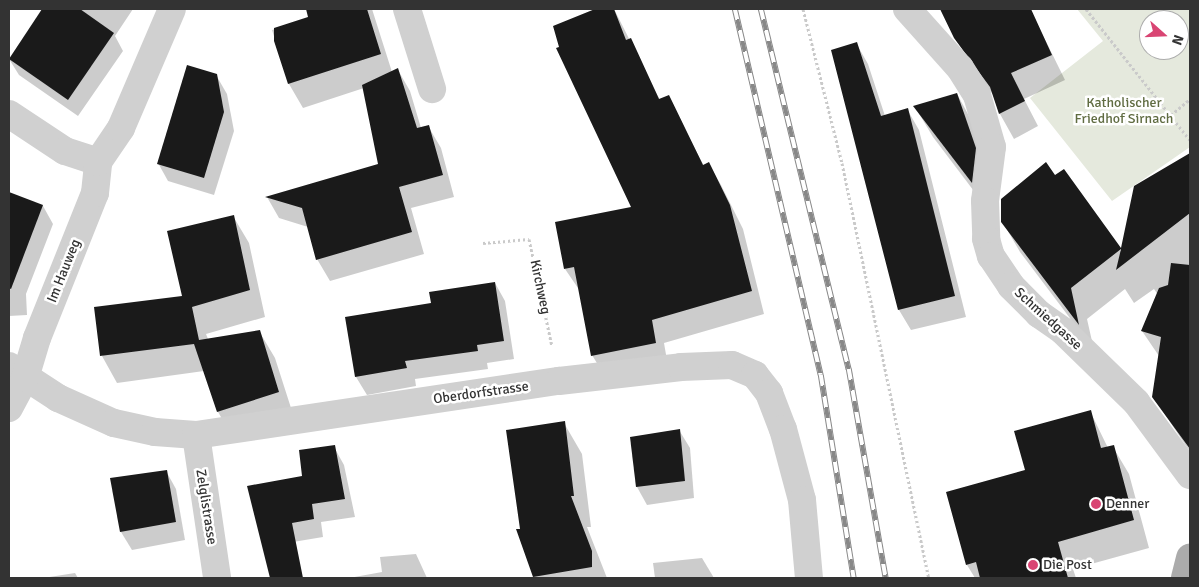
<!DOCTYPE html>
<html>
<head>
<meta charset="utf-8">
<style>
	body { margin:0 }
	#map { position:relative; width:1199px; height:587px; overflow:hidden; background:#fff; font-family:Signika,sans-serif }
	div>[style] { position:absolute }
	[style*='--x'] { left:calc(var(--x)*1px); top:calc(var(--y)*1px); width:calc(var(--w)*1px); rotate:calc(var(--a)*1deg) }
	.green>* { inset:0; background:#e5e9dd }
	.shadow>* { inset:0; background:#0003 }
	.building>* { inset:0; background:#1a1a1a }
	.path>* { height:3px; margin-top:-1.5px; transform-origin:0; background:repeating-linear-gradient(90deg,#cacaca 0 2.5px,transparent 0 5px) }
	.minor>* { height:28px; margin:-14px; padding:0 14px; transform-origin:14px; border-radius:14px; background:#d0d0d0 }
	.major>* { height:28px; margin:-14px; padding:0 14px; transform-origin:14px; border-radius:14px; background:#ababab }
	.rail>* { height:5.5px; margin-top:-2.75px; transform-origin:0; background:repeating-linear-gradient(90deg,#fff 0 11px,#888 0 22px); box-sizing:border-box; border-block:1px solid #888 }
	.dots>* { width:14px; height:14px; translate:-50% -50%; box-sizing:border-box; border:2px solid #fff; border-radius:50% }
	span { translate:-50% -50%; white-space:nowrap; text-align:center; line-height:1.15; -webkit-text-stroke:5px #fff; paint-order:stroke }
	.park-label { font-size:14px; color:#606c42 }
	.street-label { font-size:14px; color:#333 }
	.poi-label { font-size:14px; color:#333 }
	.left { translate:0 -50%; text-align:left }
	.frame { position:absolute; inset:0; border:10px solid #333; pointer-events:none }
	.north { position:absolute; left:1139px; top:10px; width:50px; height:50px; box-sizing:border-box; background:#fff; border:1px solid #adadad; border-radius:50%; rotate:110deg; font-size:14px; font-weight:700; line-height:20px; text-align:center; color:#333 }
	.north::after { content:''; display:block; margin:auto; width:18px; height:22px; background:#d94573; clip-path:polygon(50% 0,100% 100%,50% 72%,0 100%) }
</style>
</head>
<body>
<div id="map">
	<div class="green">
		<i style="clip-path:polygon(evenodd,1077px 9px,1190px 9px,1190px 147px,1112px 201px,1030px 98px,1103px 41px,1077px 9px,1149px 20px,1179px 20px,1179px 50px,1149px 50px,1149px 20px)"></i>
	</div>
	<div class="shadow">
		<i style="clip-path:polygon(43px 9px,133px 9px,115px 36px,123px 51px,78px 116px,19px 75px,9px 59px)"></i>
		<i style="clip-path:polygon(307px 9px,372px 9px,392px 72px,398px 70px,410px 91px,421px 128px,428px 126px,441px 148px,454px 197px,411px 208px,424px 254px,330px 281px,317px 259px,308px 227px,279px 218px,267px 197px,380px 165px,364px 88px,303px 108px,289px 84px,272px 30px,310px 18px)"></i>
		<i style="clip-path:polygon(598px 9px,614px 9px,660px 100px,668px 97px,704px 166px,709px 164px,721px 185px,743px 229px,764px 314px,664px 343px,668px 366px,606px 378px,592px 355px,580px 291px,565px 269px,633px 207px,560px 47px,555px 27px)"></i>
		<i style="clip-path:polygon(941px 9px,1030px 9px,1065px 80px,1024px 99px,1038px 126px,1014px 139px,1000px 114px,994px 96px,970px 63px)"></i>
		<i style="clip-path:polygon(856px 43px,868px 64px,885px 116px,907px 109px,919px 130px,966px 317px,911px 330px,899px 310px)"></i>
		<i style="clip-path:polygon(216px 75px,227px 94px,234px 131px,214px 195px,168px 181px,158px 163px)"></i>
		<i style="clip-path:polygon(957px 94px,974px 125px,989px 211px,933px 137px,915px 107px)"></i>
		<i style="clip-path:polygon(1181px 160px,1190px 174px,1190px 264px,1175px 275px,1190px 274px,1190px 452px,1154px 398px,1159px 356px,1142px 331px,1158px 295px,1154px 289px,1134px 303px,1125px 289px,1087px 319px,1094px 350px,1020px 252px,1002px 221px,1064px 170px,1121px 252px)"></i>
		<i style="clip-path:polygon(9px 193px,43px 206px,53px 224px,26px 294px,27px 315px,9px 316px)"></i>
		<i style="clip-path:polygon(233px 216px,249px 243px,265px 317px,206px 334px,208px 339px,259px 331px,275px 358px,291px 408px,234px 439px,218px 412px,204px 371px,117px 383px,102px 356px,184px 297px)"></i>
		<i style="clip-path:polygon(495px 283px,505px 301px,514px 359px,487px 363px,488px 369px,415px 379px,416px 386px,367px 395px,356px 377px,346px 318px,432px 304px)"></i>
		<i style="clip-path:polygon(1090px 411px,1108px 448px,1113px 447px,1129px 474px,1149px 548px,1073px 569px,1076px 578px,975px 578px,967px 565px)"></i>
		<i style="clip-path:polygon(564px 423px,582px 454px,591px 527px,587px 527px,607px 578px,534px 577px,521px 530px)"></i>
		<i style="clip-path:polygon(679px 430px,690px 448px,694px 498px,647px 505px,637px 487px,632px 438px)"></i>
		<i style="clip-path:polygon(334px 447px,344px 465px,355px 517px,321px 522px,323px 537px,269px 546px,303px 477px)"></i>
		<i style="clip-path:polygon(166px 471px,176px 489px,185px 540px,132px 550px,121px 532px,112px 480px)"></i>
		<i style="clip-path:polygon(416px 554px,427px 578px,349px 578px,382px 572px,380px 557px)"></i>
		<i style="clip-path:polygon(702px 558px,714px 578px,655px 578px,653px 563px)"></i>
		<i style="clip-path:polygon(75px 573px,78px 578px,43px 578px)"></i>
	</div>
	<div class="building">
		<i style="clip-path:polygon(42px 9px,80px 9px,114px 33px,68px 100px,9px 59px)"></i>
		<i style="clip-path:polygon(306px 9px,367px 9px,381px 54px,288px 84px,274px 41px,274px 28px,308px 17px)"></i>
		<i style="clip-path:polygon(595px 9px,614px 9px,626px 40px,631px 38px,659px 99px,669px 95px,703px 165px,709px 162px,730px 205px,752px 291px,652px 320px,656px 343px,591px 356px,574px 267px,564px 269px,555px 222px,631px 207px,556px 48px,559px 47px,553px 26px)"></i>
		<i style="clip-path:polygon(940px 9px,1031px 9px,1052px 55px,1011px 73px,1025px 101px,999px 114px,990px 87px,954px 38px)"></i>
		<i style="clip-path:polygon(857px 42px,881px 116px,908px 108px,955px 296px,898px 310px,831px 50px)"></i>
		<i style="clip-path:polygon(187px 65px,217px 74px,224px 112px,204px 178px,157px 164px)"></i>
		<i style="clip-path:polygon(398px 68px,417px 128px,429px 125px,443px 175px,399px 187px,412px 232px,316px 260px,302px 208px,265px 197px,378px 164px,362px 85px)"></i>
		<i style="clip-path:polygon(957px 93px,976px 148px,972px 183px,913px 106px)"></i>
		<i style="clip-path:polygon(1190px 153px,1190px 213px,1116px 270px,1121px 249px,1071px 288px,1079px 325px,1001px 222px,1001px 199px,1046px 162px,1055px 175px,1064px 169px,1121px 248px,1134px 186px)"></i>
		<i style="clip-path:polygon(9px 192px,43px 205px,11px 289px,9px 288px)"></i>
		<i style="clip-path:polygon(234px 215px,250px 290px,192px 307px,199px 340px,260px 330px,279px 392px,217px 412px,194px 344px,100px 356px,94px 307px,182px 296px,167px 231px)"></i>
		<i style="clip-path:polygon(1171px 263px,1190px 265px,1190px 449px,1152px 397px,1161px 337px,1141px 331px,1159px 288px,1168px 285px)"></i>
		<i style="clip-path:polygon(495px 282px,504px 341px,477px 345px,478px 351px,405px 361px,407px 368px,355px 377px,345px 317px,431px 303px,429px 292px)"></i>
		<i style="clip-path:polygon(1091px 410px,1101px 448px,1114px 445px,1134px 520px,1058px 542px,1068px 578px,980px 578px,976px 562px,966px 565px,946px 492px,1025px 470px,1014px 431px)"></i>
		<i style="clip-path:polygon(565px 421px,574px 496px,571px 496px,592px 551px,592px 567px,533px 577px,516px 529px,520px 529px,506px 430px)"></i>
		<i style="clip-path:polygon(680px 429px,685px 481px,636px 487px,630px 437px)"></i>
		<i style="clip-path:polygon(335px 445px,345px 499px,312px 504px,314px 519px,292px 523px,303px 578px,270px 578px,247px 486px,302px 476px,299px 450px)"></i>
		<i style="clip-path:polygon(167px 470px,176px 522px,120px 532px,110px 478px)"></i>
	</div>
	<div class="path">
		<i style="--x:803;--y:9;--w:159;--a:75.8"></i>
		<i style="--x:842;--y:163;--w:424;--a:78.2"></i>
		<i style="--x:1086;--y:9;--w:167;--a:51.6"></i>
		<i style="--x:1171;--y:115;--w:25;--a:-40"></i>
		<i style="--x:483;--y:243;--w:46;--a:-5"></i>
		<i style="--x:529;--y:239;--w:109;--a:77.9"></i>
	</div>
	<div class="minor">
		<i style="--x:407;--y:9;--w:84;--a:72.6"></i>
		<i style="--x:907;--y:9;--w:79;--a:48.1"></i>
		<i style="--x:960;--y:68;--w:32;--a:58"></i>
		<i style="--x:977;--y:95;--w:54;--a:73.9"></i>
		<i style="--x:992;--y:147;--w:54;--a:97.4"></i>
		<i style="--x:985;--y:201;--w:38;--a:88"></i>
		<i style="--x:986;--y:239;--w:18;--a:74"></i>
		<i style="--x:991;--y:256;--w:36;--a:56"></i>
		<i style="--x:1011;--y:286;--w:40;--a:45"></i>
		<i style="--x:1039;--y:314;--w:29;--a:35"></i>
		<i style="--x:1063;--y:331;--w:102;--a:44.2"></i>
		<i style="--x:1136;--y:402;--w:91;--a:53.5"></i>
		<i style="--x:9;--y:114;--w:67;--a:33.5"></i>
		<i style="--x:65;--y:151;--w:35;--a:18"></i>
		<i style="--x:9;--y:366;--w:59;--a:33.1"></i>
		<i style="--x:58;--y:398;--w:61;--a:24.1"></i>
		<i style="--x:114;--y:423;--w:42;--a:12.4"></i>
		<i style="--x:155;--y:432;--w:41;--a:4.2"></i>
		<i style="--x:196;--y:435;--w:367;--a:-8.5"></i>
		<i style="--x:559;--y:381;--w:123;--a:-6.5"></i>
		<i style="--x:681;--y:367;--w:51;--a:-2.2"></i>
		<i style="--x:732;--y:365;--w:25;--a:23"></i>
		<i style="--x:755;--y:375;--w:23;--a:52"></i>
		<i style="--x:769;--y:393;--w:39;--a:69"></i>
		<i style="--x:783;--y:429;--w:73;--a:75"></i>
		<i style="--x:802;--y:500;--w:78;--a:84.9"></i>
		<i style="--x:9;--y:408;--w:34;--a:-62"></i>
		<i style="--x:25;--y:378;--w:42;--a:-73.3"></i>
		<i style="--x:37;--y:338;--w:156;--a:-68.2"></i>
		<i style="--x:95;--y:193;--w:31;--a:-84"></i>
		<i style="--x:98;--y:162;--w:41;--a:-55.9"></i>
		<i style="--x:121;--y:128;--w:129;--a:-66.8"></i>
		<i style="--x:196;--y:435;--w:145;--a:81.6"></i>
	</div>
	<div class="major">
		<i style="--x:1185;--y:578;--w:21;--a:-76"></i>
	</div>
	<div class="rail">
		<i style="--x:735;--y:9;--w:376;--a:76.8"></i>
		<i style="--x:821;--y:375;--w:206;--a:80.8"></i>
		<i style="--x:761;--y:9;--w:371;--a:76.3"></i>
		<i style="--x:849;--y:369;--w:212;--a:80"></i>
	</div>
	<div class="dots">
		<i style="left:1096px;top:504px;background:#d94573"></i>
		<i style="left:1033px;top:565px;background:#d94573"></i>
	</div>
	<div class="park-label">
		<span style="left:1124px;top:111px">Katholischer<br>Friedhof Sirnach</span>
	</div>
	<div class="street-label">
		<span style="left:64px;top:271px;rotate:-68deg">Im Hauweg</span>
		<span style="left:540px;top:287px;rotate:78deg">Kirchweg</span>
		<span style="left:1048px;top:319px;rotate:42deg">Schmiedgasse</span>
		<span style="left:481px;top:393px;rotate:-8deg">Oberdorfstrasse</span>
		<span style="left:206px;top:507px;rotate:81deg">Zelglistrasse</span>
	</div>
	<div class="poi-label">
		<span class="left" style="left:1106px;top:504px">Denner</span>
		<span class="left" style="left:1043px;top:565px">Die Post</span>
	</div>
	<div class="frame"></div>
	<div class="north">N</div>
</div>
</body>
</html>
